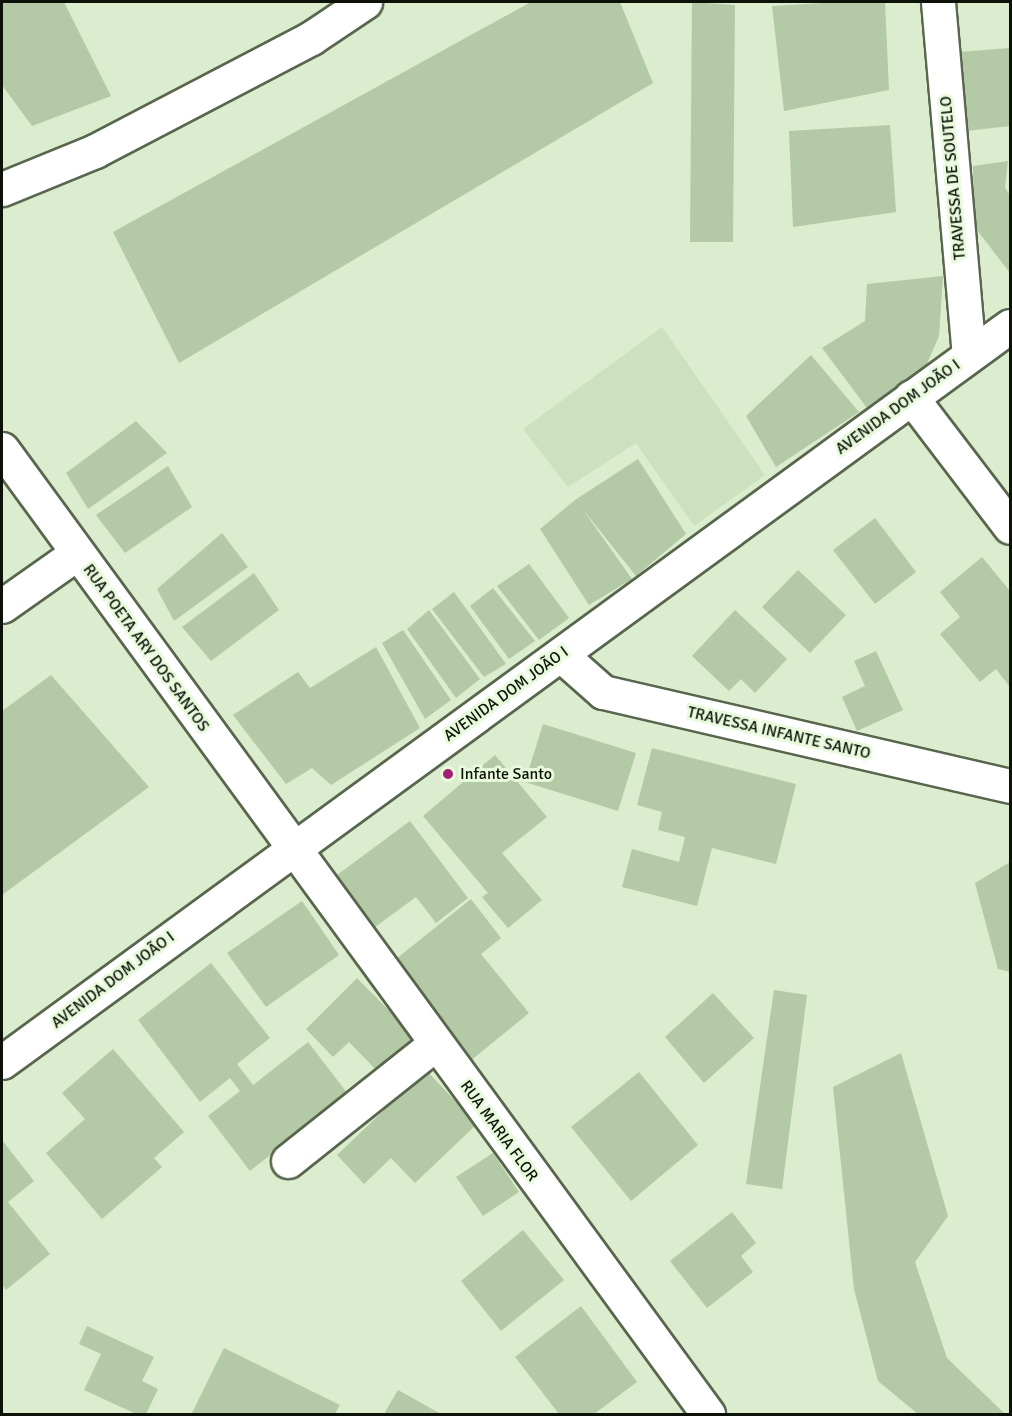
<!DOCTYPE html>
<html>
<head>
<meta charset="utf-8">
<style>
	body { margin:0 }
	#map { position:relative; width:1012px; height:1416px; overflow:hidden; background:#dbeccf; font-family:Signika,sans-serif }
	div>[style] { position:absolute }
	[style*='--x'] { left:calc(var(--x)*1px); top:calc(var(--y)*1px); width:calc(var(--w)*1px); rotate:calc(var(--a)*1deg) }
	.built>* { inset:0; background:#cce1bd }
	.building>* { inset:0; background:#b4c9a5 }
	.roads { filter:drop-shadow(2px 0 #57664d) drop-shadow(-2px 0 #57664d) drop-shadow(0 2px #57664d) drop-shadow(0 -2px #57664d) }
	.minor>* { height:33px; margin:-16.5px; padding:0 16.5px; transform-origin:16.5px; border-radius:16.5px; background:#fff }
	.dots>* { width:16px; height:16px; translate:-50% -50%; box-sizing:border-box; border:3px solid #e8fadc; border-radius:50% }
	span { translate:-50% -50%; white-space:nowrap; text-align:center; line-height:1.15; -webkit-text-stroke:6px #e8fadc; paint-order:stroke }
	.street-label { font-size:16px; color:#0d1209 }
	.poi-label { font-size:16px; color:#0d1209 }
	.left { translate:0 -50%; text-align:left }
	.frame { position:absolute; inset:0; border:3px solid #0d1209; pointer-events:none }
</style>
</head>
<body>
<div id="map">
	<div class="built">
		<i style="clip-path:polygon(662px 327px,765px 475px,694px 526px,636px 443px,568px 487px,523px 429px)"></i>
	</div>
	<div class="building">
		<i style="clip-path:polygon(2px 2px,64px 2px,111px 96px,32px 126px,2px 85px)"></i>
		<i style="clip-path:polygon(531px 2px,620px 2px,653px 83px,179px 363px,113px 232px)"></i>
		<i style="clip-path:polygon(692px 2px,735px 5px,733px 242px,690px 242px)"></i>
		<i style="clip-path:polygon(841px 2px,885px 2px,889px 90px,784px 111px,772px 6px)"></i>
		<i style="clip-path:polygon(1010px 48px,1010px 126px,966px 131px,959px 52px)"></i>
		<i style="clip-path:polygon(890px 125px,896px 212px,793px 227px,789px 131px)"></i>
		<i style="clip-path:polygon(1008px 161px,1005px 188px,1010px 195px,1010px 273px,974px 226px,973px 166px)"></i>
		<i style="clip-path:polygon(943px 276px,939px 336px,927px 364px,867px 408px,822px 348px,865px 321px,867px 284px)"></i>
		<i style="clip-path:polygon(811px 355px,859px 412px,776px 467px,746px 416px)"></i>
		<i style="clip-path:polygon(136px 421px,167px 453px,88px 509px,66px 473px)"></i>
		<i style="clip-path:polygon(638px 459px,686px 534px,636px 576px,581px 507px,632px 579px,589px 605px,540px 529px,575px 500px)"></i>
		<i style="clip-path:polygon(168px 466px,192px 507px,125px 553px,96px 515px)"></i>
		<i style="clip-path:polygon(875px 518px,916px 572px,875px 604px,833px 550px)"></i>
		<i style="clip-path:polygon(222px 533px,248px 567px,174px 621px,157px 589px)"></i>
		<i style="clip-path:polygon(982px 557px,1010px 591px,1010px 687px,996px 669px,980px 682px,940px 634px,960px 617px,940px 592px)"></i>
		<i style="clip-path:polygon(529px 564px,569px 618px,539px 640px,497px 586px)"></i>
		<i style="clip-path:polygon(798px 570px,846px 615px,810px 653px,762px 607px)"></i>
		<i style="clip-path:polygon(254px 573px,279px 610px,211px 661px,182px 627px)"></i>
		<i style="clip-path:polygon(493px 588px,535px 641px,509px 659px,470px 606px)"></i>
		<i style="clip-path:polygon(454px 592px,506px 664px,484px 677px,432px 609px)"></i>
		<i style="clip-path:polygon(429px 610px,480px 679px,456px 698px,407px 629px)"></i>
		<i style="clip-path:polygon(735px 610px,787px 659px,755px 693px,741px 679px,729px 691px,692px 656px)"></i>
		<i style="clip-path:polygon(403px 630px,451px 700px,425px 719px,382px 643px)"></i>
		<i style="clip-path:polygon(376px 647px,420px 728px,331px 785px,312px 768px,286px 784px,233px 715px,298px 672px,310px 688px)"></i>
		<i style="clip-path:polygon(876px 651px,903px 710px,857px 731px,842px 697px,865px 686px,854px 661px)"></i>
		<i style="clip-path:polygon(51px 675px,149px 787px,2px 895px,2px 711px)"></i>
		<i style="clip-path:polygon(543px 724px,636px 753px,618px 811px,525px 782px)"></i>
		<i style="clip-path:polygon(652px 748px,796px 784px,776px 864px,712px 848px,697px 906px,622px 887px,632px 849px,679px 862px,685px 837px,658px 830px,662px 812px,637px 805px)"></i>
		<i style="clip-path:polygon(495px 755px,547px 817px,502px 853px,542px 900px,508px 928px,482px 897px,488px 893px,423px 816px)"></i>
		<i style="clip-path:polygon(410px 821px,468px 898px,436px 923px,416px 897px,375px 927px,337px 875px)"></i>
		<i style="clip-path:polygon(1010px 862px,1010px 972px,998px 969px,975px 883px)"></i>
		<i style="clip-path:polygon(471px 899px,501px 938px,481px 954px,529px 1013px,469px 1062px,391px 963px)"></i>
		<i style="clip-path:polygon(302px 901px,339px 955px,266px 1007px,227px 953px)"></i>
		<i style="clip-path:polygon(211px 963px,270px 1038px,237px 1064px,253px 1085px,308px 1042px,348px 1094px,250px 1171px,208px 1116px,240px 1091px,230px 1078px,200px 1102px,138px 1020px)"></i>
		<i style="clip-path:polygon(357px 978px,418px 1040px,382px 1076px,349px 1042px,333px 1057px,306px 1029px)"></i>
		<i style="clip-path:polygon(774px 990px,807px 995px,782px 1189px,746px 1184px)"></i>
		<i style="clip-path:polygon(713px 993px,754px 1038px,704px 1083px,665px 1037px)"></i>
		<i style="clip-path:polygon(113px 1049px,184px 1132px,154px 1158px,162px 1167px,102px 1219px,46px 1153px,85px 1119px,62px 1093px)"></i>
		<i style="clip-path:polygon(901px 1053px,948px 1216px,915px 1262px,947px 1358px,1005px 1414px,918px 1414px,878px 1381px,854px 1289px,833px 1087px)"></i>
		<i style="clip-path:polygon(426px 1070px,477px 1124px,415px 1183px,391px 1158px,364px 1184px,337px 1155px)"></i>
		<i style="clip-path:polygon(639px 1072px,698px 1145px,631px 1201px,571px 1127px)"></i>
		<i style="clip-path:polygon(2px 1140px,34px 1181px,8px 1202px,50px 1254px,6px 1290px,2px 1284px)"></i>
		<i style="clip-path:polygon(493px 1153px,519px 1192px,483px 1216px,456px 1177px)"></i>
		<i style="clip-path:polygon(732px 1212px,756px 1243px,741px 1256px,753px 1272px,707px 1308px,670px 1261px)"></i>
		<i style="clip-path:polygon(523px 1230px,564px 1280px,501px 1331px,461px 1281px)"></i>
		<i style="clip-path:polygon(581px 1306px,637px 1382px,594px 1414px,559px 1414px,515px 1357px)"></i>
		<i style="clip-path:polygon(87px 1326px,154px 1357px,142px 1381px,158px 1389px,146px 1414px,136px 1414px,84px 1390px,101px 1354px,79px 1344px)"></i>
		<i style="clip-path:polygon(224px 1348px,340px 1405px,335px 1414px,192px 1413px)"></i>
		<i style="clip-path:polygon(398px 1390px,441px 1414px,384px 1414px)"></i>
	</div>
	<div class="roads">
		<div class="minor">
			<i style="--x:938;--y:2;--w:354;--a:85"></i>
			<i style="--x:2;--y:189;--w:100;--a:-22.2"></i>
			<i style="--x:95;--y:151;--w:244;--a:-27.6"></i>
			<i style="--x:311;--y:38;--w:65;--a:-33.7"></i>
			<i style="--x:911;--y:397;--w:163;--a:52.7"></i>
			<i style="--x:2;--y:449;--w:1196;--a:53.81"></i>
			<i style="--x:2;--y:606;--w:92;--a:-35.2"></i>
			<i style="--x:561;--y:655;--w:56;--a:41.4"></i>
			<i style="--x:603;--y:692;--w:418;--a:13"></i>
			<i style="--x:2;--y:1062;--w:1248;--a:-36.14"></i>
			<i style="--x:288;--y:1161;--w:188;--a:-38.5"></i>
		</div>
	</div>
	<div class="dots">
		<i style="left:448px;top:774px;background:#a22172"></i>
	</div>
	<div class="street-label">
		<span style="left:953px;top:178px;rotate:-95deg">TRAVESSA DE SOUTELO</span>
		<span style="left:898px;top:407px;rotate:-36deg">AVENIDA DOM JOÃO I</span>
		<span style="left:146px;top:648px;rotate:54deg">RUA POETA ARY DOS SANTOS</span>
		<span style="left:506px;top:694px;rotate:-36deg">AVENIDA DOM JOÃO I</span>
		<span style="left:779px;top:733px;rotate:13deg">TRAVESSA INFANTE SANTO</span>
		<span style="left:113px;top:980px;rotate:-37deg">AVENIDA DOM JOÃO I</span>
		<span style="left:499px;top:1131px;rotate:54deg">RUA MARIA FLOR</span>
	</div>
	<div class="poi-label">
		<span class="left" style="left:460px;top:774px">Infante Santo</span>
	</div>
	<div class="frame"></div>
</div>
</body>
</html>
